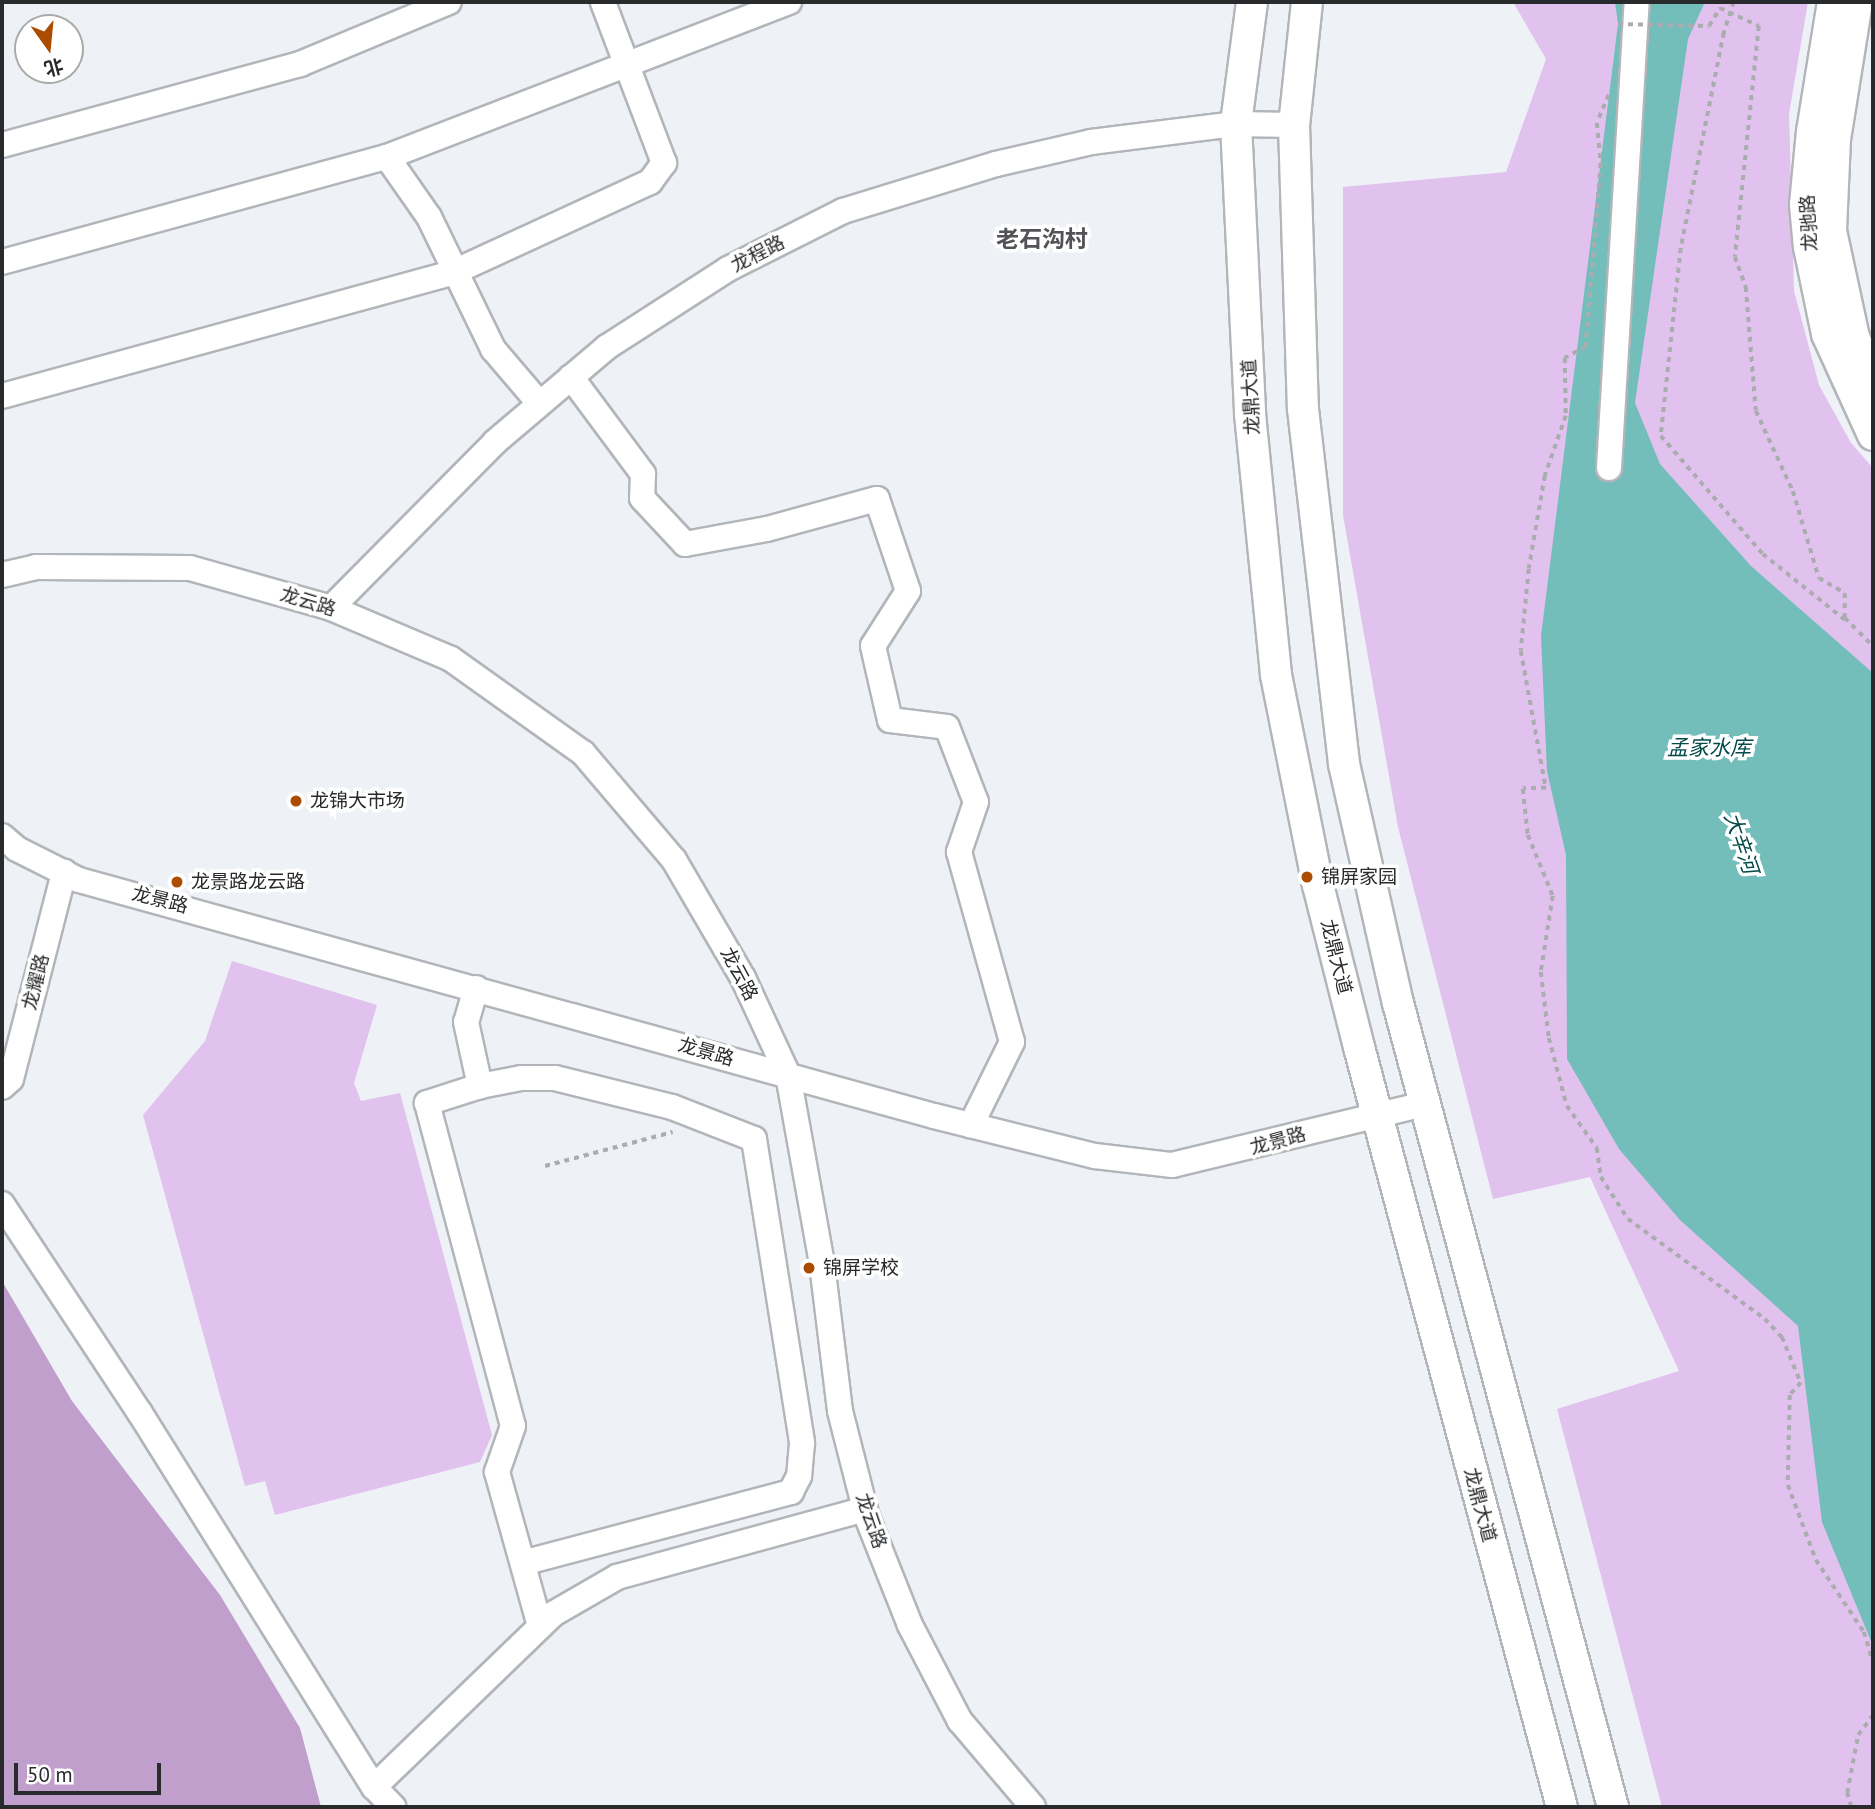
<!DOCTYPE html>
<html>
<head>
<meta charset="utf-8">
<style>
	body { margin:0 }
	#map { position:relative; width:1875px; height:1809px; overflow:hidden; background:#eef1f5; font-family:"PT Sans","Noto Sans SC",sans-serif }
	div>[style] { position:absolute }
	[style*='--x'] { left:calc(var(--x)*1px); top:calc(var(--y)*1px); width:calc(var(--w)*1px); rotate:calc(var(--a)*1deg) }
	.green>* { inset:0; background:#e1c1ee }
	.forest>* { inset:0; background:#c09fcd }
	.water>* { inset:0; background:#73bdba }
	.path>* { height:3.5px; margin-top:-1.75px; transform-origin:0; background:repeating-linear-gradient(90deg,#aaacaf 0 5px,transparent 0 10px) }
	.roads { filter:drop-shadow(2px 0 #b2b5b9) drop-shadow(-2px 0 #b2b5b9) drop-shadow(0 2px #b2b5b9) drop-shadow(0 -2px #b2b5b9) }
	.minor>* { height:24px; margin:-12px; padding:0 12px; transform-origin:12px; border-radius:12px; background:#fff }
	.major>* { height:30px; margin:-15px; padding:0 15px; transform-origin:15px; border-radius:15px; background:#fff }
	.path-bridge>* { height:3.5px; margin-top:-1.75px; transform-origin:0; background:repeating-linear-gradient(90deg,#aaacaf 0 5px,transparent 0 10px) }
	.dots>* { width:19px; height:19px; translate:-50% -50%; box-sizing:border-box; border:4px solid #fff; border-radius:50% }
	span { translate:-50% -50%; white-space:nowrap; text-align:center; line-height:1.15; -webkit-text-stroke:7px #fff; paint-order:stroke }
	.street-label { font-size:19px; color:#282a2b }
	.poi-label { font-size:19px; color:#282a2b }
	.left { translate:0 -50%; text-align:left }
	.water-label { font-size:21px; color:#034a49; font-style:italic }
	.quarter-label { font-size:23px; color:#515356; font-weight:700 }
	.frame { position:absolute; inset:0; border:4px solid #282a2b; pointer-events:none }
	.north { position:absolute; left:14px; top:14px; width:70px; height:70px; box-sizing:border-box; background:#fff; border:2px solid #a9aaaa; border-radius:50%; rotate:165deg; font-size:19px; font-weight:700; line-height:28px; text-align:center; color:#282a2b }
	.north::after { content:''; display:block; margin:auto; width:24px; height:32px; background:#ac4c00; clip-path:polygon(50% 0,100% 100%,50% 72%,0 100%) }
	.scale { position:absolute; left:14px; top:1763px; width:147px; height:32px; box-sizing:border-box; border:4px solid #282a2b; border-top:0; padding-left:9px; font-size:21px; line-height:24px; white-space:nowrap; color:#282a2b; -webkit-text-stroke:5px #fff; paint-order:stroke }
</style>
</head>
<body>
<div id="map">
	<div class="green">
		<i style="clip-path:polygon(1513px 2px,1808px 2px,1789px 114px,1794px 291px,1819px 385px,1851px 443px,1873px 468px,1873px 1807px,1662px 1807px,1557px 1409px,1679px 1371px,1590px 1177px,1493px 1199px,1398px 827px,1343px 515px,1343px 187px,1506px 172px,1546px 59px)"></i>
		<i style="clip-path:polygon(232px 961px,377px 1005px,354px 1083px,361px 1101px,400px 1093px,492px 1435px,480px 1462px,275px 1515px,265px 1481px,245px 1486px,143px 1115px,205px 1041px)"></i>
	</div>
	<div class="forest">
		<i style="clip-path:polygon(2px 1281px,72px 1401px,220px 1595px,300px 1728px,321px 1807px,2px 1807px)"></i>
	</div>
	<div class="water">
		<i style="clip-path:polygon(1615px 2px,1705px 2px,1688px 39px,1635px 403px,1660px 464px,1751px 566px,1873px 673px,1873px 1646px,1822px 1522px,1798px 1326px,1680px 1220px,1619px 1149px,1567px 1059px,1566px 855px,1547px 771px,1541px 636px,1618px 24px)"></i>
	</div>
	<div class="path">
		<i style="--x:1734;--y:2;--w:33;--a:108"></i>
		<i style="--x:1724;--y:33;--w:219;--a:101.3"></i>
		<i style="--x:1681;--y:248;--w:189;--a:96.1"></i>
		<i style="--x:1661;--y:436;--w:156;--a:49.2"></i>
		<i style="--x:1763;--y:554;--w:105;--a:38.8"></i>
		<i style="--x:1709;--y:26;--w:21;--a:-59"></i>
		<i style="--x:1720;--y:8;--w:43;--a:24.8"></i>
		<i style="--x:1759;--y:26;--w:232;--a:95.9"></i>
		<i style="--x:1735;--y:257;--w:32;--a:70"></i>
		<i style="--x:1746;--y:287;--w:124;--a:85.4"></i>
		<i style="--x:1756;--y:411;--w:88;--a:65.2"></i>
		<i style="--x:1793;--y:491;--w:91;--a:73.4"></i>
		<i style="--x:1819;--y:578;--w:30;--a:30"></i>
		<i style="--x:1845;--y:593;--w:25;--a:90"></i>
		<i style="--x:1845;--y:618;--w:40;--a:45"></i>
		<i style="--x:1609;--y:95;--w:30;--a:113"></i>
		<i style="--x:1597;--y:123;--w:40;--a:84.3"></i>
		<i style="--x:1601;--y:163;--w:185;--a:94.7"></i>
		<i style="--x:1586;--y:347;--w:24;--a:152"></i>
		<i style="--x:1565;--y:358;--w:58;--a:89"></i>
		<i style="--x:1566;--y:416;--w:64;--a:109.3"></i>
		<i style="--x:1545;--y:476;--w:94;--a:99.8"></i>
		<i style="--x:1529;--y:569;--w:82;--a:95.6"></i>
		<i style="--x:1521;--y:651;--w:139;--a:79.7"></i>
		<i style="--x:1546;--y:788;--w:23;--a:178"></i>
		<i style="--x:1523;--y:789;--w:46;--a:83.8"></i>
		<i style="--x:1528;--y:835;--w:66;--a:67.7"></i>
		<i style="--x:1553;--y:896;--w:77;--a:99"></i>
		<i style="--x:1541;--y:972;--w:66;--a:83.1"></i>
		<i style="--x:1549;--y:1038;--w:70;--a:75.2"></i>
		<i style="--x:1567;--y:1106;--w:52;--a:54.5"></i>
		<i style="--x:1597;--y:1148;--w:29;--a:82"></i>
		<i style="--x:1601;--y:1177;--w:50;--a:57.3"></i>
		<i style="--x:1628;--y:1219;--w:170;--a:36.1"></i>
		<i style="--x:1765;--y:1319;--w:25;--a:47"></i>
		<i style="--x:1782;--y:1337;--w:50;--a:67.6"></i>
		<i style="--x:1801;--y:1383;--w:16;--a:133"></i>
		<i style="--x:1790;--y:1395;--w:90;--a:91.3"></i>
		<i style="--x:1788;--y:1485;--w:80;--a:69.5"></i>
		<i style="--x:1816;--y:1560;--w:87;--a:56.3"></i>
		<i style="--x:1864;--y:1632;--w:30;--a:73"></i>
		<i style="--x:545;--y:1166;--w:132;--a:-14.9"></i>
		<i style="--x:1851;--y:1807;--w:15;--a:-106"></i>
		<i style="--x:1847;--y:1793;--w:59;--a:-79.3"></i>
		<i style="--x:1858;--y:1735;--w:25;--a:-53"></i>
	</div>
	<div class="roads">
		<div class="minor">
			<i style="--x:2;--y:145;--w:309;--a:-15.2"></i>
			<i style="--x:300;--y:64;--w:161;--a:-22.6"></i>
			<i style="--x:387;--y:157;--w:73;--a:55"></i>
			<i style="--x:429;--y:217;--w:147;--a:64.1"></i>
			<i style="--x:493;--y:349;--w:72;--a:49.5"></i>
			<i style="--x:2;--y:262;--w:399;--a:-15.3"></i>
			<i style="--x:387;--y:157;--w:431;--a:-21.1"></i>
			<i style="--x:571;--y:377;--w:121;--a:53.4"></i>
			<i style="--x:643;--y:474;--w:24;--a:92"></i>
			<i style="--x:642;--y:498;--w:63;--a:46.9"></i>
			<i style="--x:685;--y:544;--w:83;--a:-10.4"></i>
			<i style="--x:767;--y:529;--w:114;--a:-15.3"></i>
			<i style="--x:877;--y:499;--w:97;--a:71.4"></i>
			<i style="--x:908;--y:591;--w:65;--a:122.5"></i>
			<i style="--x:873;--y:646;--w:76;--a:77.1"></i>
			<i style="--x:890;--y:720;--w:57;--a:7"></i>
			<i style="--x:947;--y:727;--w:80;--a:68.9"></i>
			<i style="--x:976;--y:802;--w:53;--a:108.8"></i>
			<i style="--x:959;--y:852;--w:197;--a:74.4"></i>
			<i style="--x:1012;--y:1042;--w:93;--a:116.3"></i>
			<i style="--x:2;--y:396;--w:469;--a:-15.3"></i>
			<i style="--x:454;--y:272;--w:216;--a:-24.7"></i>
			<i style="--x:650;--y:182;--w:24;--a:-54"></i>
			<i style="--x:664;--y:163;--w:172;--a:-110.8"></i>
			<i style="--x:1609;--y:468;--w:467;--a:-86.6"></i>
			<i style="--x:2;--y:575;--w:35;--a:-13"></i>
			<i style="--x:36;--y:567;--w:154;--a:0.4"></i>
			<i style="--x:190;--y:568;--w:147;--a:15.8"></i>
			<i style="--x:331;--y:608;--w:130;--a:23"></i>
			<i style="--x:451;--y:659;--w:162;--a:35.5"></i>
			<i style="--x:583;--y:753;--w:140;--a:49.6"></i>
			<i style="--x:674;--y:860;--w:137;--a:59.7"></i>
			<i style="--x:743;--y:978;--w:107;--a:65.1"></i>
			<i style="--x:788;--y:1075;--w:192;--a:79.8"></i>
			<i style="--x:822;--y:1264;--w:148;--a:83"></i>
			<i style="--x:840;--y:1411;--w:109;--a:75.7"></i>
			<i style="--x:867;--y:1517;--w:116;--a:68.3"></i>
			<i style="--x:910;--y:1625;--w:108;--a:62.5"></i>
			<i style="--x:960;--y:1721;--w:113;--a:49.7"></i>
			<i style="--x:331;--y:608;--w:233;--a:-45.3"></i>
			<i style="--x:495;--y:442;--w:147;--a:-40.3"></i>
			<i style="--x:607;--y:347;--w:144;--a:-32.8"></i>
			<i style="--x:728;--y:269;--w:129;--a:-26.8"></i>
			<i style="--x:843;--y:211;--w:160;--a:-17.1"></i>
			<i style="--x:996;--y:164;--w:98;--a:-13"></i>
			<i style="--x:1091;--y:142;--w:146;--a:-7.1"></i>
			<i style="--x:1236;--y:124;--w:58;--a:1"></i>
			<i style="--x:2;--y:836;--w:20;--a:41"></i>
			<i style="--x:17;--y:849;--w:69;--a:26.6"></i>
			<i style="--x:79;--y:880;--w:887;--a:15.43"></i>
			<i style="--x:934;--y:1116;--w:166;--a:14"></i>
			<i style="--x:1095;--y:1156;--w:78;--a:6.7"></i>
			<i style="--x:1172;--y:1165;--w:260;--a:-13.6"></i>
			<i style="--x:476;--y:988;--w:35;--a:106"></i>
			<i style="--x:466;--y:1022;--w:66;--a:77.7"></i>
			<i style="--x:480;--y:1086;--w:56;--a:162.2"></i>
			<i style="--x:427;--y:1103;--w:334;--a:75.1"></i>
			<i style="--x:513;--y:1426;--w:49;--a:109.2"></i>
			<i style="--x:497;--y:1472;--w:160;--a:74.4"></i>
			<i style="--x:480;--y:1086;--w:42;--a:-11"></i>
			<i style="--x:521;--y:1078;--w:34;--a:0"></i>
			<i style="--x:555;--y:1078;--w:121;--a:13.9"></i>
			<i style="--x:672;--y:1107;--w:88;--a:21.3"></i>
			<i style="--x:754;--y:1139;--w:308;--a:81"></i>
			<i style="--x:802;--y:1443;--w:33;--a:95"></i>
			<i style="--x:799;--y:1476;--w:18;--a:117"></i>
			<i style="--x:791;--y:1492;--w:277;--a:165.2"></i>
			<i style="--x:2;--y:1087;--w:12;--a:-42"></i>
			<i style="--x:11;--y:1079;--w:214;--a:-75.6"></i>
			<i style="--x:2;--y:1204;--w:250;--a:56.6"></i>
			<i style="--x:140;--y:1413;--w:441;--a:58"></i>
			<i style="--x:374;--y:1787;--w:28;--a:46"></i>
			<i style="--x:374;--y:1787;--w:249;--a:-44"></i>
			<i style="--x:553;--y:1614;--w:74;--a:-30"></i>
			<i style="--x:617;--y:1577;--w:257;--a:-15.3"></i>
		</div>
		<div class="major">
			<i style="--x:1252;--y:2;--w:123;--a:97.5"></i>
			<i style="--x:1236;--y:124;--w:290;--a:87.2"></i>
			<i style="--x:1250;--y:414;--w:262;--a:84.3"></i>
			<i style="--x:1276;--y:675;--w:214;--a:78.7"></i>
			<i style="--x:1318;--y:885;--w:167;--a:75.8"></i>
			<i style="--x:1359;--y:1047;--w:787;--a:75.05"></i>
			<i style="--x:1307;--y:2;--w:124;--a:96"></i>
			<i style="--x:1294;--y:125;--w:284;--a:88.2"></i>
			<i style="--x:1303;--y:409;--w:357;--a:83.4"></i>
			<i style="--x:1344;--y:764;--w:245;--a:77.3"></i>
			<i style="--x:1398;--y:1003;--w:832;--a:75.03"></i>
			<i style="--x:1833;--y:2;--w:131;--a:99.2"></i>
			<i style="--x:1812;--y:131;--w:74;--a:95.4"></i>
			<i style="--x:1805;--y:205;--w:42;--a:84.6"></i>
			<i style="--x:1809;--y:247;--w:89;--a:78.3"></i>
			<i style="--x:1827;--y:334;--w:111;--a:65.5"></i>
			<i style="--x:1857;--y:2;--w:139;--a:99.1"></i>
			<i style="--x:1835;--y:139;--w:92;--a:92.5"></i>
			<i style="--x:1831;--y:231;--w:108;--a:77.8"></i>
			<i style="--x:1854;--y:337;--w:50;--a:67.6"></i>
		</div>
	</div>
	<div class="path-bridge">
		<i style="--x:1618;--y:24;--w:91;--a:1.3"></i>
	</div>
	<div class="dots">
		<i style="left:296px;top:801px;background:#ac4c00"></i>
		<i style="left:1307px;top:877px;background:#ac4c00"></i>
		<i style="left:177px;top:882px;background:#ac4c00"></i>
		<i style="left:809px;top:1268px;background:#ac4c00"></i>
	</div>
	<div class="street-label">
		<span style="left:1809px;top:223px;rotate:-93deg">龙驰路</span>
		<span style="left:758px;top:254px;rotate:-27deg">龙程路</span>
		<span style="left:1251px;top:397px;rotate:-93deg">龙鼎大道</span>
		<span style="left:308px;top:602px;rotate:17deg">龙云路</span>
		<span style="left:160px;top:900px;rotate:14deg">龙景路</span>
		<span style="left:1336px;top:957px;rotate:76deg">龙鼎大道</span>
		<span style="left:739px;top:974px;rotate:62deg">龙云路</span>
		<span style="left:36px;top:982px;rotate:-76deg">龙耀路</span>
		<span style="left:706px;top:1052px;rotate:16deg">龙景路</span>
		<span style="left:1278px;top:1141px;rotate:-15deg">龙景路</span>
		<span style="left:1480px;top:1505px;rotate:75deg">龙鼎大道</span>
		<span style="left:871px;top:1521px;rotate:71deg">龙云路</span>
	</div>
	<div class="poi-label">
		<span class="left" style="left:310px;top:801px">龙锦大市场</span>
		<span class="left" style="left:1321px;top:877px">锦屏家园</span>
		<span class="left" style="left:191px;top:882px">龙景路龙云路</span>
		<span class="left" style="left:823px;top:1268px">锦屏学校</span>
	</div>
	<div class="water-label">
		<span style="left:1709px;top:748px">孟家水库</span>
		<span style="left:1741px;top:843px;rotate:71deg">大辛河</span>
	</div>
	<div class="quarter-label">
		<span style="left:1042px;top:239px">老石沟村</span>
	</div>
	<div class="frame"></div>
	<div class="north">北</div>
	<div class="scale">50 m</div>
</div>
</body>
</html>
